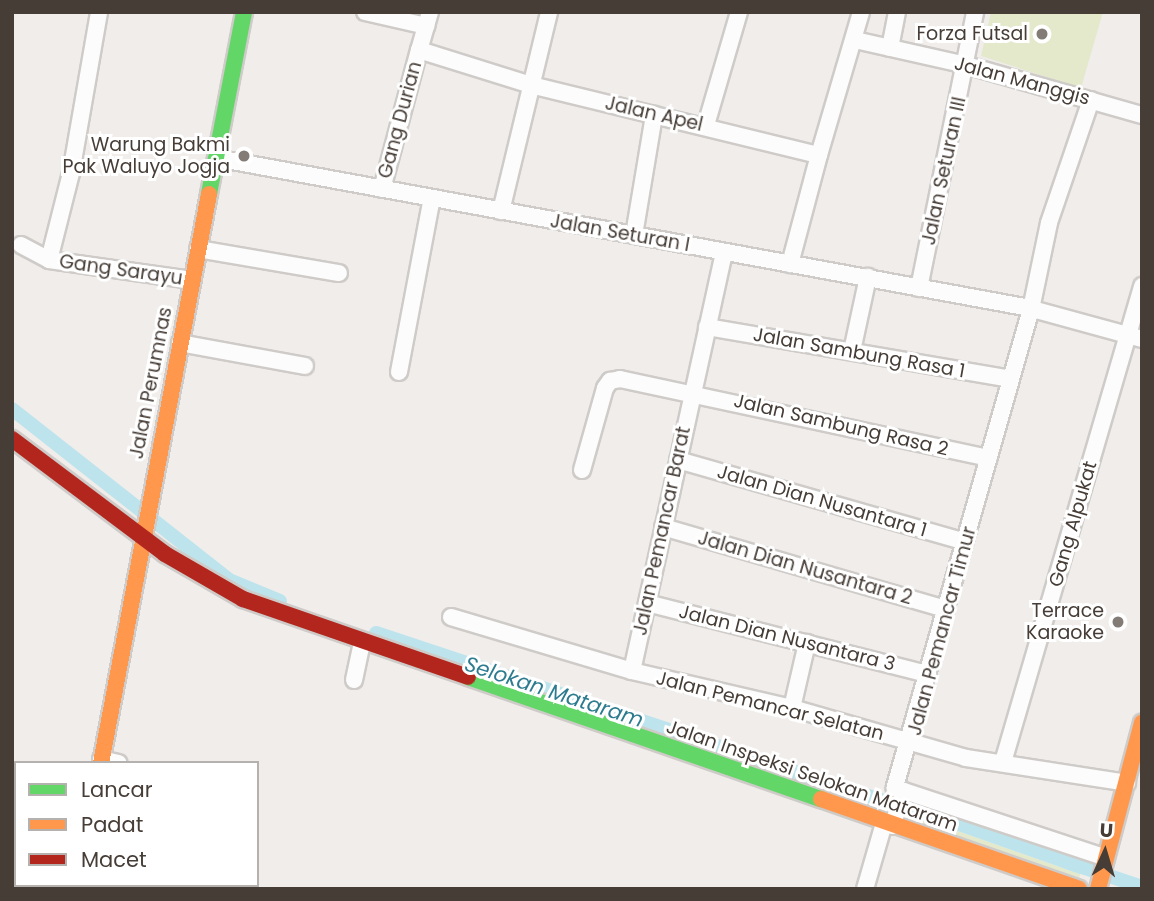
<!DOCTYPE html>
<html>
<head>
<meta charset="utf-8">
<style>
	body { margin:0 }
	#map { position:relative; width:1154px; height:901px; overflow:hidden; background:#f0edeb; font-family:Poppins,sans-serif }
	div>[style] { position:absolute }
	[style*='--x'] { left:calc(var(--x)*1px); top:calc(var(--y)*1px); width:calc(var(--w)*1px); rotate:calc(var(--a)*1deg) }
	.green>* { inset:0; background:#e4e9cc }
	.water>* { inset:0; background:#bde4ec }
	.canal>* { height:14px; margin:-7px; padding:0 7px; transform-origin:7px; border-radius:7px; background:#bde4ec }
	.roads { filter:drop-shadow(2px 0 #cecbc8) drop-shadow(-2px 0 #cecbc8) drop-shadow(0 2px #cecbc8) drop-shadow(0 -2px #cecbc8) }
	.street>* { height:16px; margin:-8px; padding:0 8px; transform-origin:8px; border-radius:8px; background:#fdfcfc }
	.fast>* { height:16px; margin:-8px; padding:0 8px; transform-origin:8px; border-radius:8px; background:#63d668 }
	.slow>* { height:16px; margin:-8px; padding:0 8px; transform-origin:8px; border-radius:8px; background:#ff974d }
	.jam>* { height:16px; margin:-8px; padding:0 8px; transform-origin:8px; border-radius:8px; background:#b3261e }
	.dots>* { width:19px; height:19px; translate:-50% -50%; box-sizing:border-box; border:4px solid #fff; border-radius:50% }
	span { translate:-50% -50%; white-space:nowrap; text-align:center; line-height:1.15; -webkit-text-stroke:6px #fff; paint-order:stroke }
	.poi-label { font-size:19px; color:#463d37 }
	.right { translate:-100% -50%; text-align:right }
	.street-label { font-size:19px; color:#463d37 }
	.water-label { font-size:21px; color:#2d7b8f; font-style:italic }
	.frame { position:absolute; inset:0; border:14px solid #463d37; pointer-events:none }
	.legend { position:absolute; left:14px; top:761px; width:245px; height:126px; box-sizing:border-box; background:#fff; border:2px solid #b5b1af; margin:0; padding:9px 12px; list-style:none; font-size:21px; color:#463d37 }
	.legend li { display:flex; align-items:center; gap:14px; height:35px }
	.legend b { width:35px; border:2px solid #b5b1af }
	.north { position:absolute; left:1070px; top:817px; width:70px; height:70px; -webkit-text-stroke:5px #fff; paint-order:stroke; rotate:4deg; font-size:19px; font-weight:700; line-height:28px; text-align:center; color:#463d37 }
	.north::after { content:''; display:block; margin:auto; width:24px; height:32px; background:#463d37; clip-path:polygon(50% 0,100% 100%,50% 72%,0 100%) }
</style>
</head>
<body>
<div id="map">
	<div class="green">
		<i style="clip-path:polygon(991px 12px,1103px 12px,1081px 88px,981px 56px)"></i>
		<i style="clip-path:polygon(904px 812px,1080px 874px,1079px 881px,902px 821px)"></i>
	</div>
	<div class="water">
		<i style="clip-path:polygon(908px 801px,1085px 859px,1080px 874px,904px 812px)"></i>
		<i style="clip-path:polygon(1112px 871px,1142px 880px,1142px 889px,1108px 883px)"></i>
	</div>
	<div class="canal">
		<i style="--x:12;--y:409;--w:276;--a:38.2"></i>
		<i style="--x:229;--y:580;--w:55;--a:22.4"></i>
		<i style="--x:376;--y:633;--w:560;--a:18.31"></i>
		<i style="--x:1067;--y:862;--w:79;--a:18.4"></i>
	</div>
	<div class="roads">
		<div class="street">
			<i style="--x:365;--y:12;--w:63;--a:12.9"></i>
			<i style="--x:430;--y:12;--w:40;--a:106"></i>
			<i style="--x:419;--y:50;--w:117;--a:17.4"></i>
			<i style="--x:531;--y:85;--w:296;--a:13.7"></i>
			<i style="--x:819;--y:155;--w:113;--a:104.9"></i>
			<i style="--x:855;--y:40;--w:114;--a:12.7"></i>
			<i style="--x:966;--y:65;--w:183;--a:15.9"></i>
			<i style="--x:890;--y:48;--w:37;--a:-79"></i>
			<i style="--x:1091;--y:100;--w:130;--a:108.9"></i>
			<i style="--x:1049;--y:223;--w:88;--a:101.8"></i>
			<i style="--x:1031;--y:309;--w:498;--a:105.9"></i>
			<i style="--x:895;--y:788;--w:217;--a:18.3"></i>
			<i style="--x:706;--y:125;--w:118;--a:-73.7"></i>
			<i style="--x:819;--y:155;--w:149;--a:-73.6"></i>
			<i style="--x:216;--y:158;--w:823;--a:10.44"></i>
			<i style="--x:1025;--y:307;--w:121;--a:15.3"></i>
			<i style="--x:382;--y:189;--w:144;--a:-75.1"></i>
			<i style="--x:501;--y:211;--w:205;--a:-76.4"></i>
			<i style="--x:634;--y:235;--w:122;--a:-80.5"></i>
			<i style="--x:21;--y:245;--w:32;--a:28"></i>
			<i style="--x:49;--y:260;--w:144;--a:8"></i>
			<i style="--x:198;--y:249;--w:143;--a:9.7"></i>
			<i style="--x:49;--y:260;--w:90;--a:-75.8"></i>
			<i style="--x:71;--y:173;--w:163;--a:-80.1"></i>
			<i style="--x:919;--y:288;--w:282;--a:-78.5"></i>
			<i style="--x:707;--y:327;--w:308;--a:9.7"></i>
			<i style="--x:180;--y:343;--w:127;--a:10.4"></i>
			<i style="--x:852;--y:351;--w:76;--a:-77.8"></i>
			<i style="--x:399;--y:372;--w:177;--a:-79.3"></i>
			<i style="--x:678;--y:460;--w:298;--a:15.9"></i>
			<i style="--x:582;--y:470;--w:85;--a:-74.3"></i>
			<i style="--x:605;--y:388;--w:9;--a:-54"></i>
			<i style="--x:610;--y:381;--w:10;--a:-11"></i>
			<i style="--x:620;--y:379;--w:377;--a:12.1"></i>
			<i style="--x:663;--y:527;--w:295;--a:16.2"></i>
			<i style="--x:647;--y:603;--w:290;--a:14.2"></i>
			<i style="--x:451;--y:617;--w:189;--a:16.6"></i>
			<i style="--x:632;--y:671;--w:164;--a:13"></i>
			<i style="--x:792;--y:708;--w:181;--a:16"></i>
			<i style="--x:966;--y:758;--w:163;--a:8.8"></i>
			<i style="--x:632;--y:671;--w:429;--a:-77.6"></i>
			<i style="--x:354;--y:680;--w:39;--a:-78"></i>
			<i style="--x:792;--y:708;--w:67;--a:-77"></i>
			<i style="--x:101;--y:759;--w:18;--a:13"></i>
			<i style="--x:1003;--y:762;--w:496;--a:-73.7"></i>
			<i style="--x:12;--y:810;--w:4;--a:0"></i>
			<i style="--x:892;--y:826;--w:37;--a:-71"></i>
			<i style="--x:865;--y:889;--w:69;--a:-73.9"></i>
		</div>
		<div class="fast">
			<i style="--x:209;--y:194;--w:185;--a:-79.1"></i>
			<i style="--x:468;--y:677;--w:373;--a:19.1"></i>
		</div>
		<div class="slow">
			<i style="--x:101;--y:763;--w:579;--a:-79.25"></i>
			<i style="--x:821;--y:799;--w:273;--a:19.2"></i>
			<i style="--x:1098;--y:889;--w:172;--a:-75.2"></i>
		</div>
		<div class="jam">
			<i style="--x:12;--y:439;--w:191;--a:36.9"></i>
			<i style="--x:165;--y:554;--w:90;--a:30"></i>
			<i style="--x:243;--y:599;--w:238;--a:19.1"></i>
			<i style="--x:80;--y:889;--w:4;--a:-76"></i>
		</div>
	</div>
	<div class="dots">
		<i style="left:1042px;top:34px;background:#827b76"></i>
		<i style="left:244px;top:156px;background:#827b76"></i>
		<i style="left:1118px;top:622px;background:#827b76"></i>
	</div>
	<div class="poi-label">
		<span class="right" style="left:1028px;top:34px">Forza Futsal</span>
		<span class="right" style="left:230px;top:156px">Warung Bakmi<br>Pak Waluyo Jogja</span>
		<span class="right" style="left:1104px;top:622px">Terrace<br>Karaoke</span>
	</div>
	<div class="street-label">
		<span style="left:1022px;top:81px;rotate:15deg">Jalan Manggis</span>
		<span style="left:654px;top:114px;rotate:13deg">Jalan Apel</span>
		<span style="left:400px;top:120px;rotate:-75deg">Gang Durian</span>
		<span style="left:944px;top:171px;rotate:-78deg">Jalan Seturan III</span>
		<span style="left:620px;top:233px;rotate:10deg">Jalan Seturan I</span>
		<span style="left:121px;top:270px;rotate:8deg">Gang Sarayu</span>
		<span style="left:859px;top:353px;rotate:10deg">Jalan Sambung Rasa 1</span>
		<span style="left:151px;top:383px;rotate:-79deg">Jalan Perumnas</span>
		<span style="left:841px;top:425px;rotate:13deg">Jalan Sambung Rasa 2</span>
		<span style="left:822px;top:501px;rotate:16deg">Jalan Dian Nusantara 1</span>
		<span style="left:1073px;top:524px;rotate:-74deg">Gang Alpukat</span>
		<span style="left:662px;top:531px;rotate:-78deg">Jalan Pemancar Barat</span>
		<span style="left:805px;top:568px;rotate:16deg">Jalan Dian Nusantara 2</span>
		<span style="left:942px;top:631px;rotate:-75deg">Jalan Pemancar Timur</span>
		<span style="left:787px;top:638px;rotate:14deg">Jalan Dian Nusantara 3</span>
		<span style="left:770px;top:706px;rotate:14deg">Jalan Pemancar Selatan</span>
		<span style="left:812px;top:776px;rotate:19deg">Jalan Inspeksi Selokan Mataram</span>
	</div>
	<div class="water-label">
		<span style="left:554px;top:692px;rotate:18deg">Selokan Mataram</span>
	</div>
	<div class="frame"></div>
	<ul class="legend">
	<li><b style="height:9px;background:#63d668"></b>Lancar</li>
	<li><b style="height:9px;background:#ff974d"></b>Padat</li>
	<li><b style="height:9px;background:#b3261e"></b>Macet</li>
	</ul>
	<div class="north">U</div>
</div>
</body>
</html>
